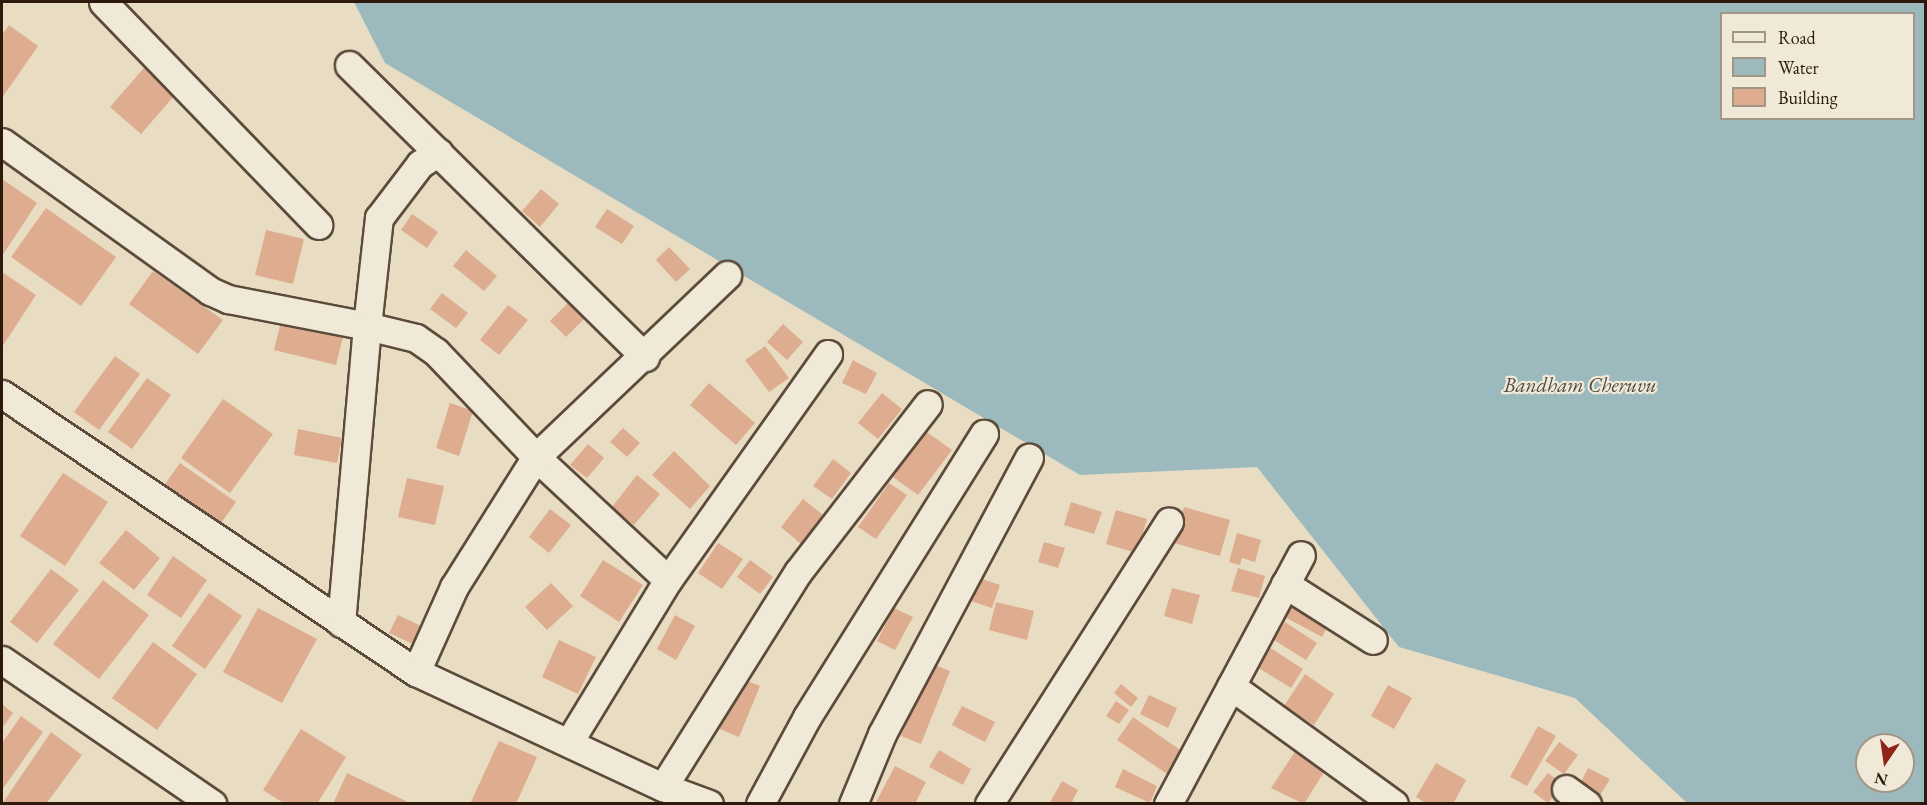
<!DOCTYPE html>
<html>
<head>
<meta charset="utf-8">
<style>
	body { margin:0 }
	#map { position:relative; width:1927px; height:805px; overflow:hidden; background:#e8ddc3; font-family:"EB Garamond",serif }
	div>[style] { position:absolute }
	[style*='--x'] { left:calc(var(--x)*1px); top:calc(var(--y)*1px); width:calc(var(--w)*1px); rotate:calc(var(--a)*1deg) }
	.water>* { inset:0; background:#9cb9be }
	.building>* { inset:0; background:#deac8f }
	.roads { filter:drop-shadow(2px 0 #5c4b3a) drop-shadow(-2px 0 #5c4b3a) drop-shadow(0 2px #5c4b3a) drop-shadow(0 -2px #5c4b3a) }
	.street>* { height:27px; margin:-13.5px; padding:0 13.5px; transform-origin:13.5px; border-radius:13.5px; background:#f0e9d8 }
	span { translate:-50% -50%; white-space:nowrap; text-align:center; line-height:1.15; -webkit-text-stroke:4.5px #f0e9d8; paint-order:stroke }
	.water-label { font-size:21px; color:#4e4a42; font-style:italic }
	.frame { position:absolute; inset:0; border:3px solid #2d1a0d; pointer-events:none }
	.legend { position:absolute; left:1720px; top:12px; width:195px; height:108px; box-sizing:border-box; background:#f0e9d8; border:2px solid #a29687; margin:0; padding:8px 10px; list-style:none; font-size:18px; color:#2d1a0d }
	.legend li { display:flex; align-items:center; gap:12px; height:30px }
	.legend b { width:30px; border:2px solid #a29687 }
	.north { position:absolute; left:1855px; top:733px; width:60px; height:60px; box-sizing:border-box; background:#f0e9d8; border:2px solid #a29687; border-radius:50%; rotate:193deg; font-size:16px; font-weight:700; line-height:24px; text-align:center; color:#2d1a0d }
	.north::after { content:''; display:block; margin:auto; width:21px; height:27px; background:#8f2418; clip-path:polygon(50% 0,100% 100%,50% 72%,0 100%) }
</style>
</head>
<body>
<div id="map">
	<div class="water">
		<i style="clip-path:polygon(evenodd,354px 2px,1925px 2px,1925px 803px,1687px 803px,1575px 698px,1399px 647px,1257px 467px,1080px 475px,385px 63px,354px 2px,1722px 14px,1914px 14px,1914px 118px,1722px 118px,1722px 14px,354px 2px,1867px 745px,1903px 745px,1903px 781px,1867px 781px,1867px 745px)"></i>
	</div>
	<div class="building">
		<i style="clip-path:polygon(9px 25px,38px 46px,2px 98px,2px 35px)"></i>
		<i style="clip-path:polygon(144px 68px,175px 95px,141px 134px,110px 107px)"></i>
		<i style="clip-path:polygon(2px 179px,37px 203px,2px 256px)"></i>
		<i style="clip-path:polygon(541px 189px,559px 204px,540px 227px,522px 211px)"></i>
		<i style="clip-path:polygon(46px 208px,116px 257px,81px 306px,11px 257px)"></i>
		<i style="clip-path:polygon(607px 209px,634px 226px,622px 244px,595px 227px)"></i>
		<i style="clip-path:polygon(412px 214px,438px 232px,427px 248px,401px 230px)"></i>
		<i style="clip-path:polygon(266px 230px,304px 239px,293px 284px,255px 275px)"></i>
		<i style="clip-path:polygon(669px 247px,690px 269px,676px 282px,656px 260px)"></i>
		<i style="clip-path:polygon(466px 250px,497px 276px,484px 291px,453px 266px)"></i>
		<i style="clip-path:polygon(153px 271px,223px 320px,198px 354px,129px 304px)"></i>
		<i style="clip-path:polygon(2px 272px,36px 295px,2px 347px)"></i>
		<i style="clip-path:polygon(442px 293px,468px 313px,456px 328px,430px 309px)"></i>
		<i style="clip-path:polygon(571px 300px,587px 316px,566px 337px,550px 321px)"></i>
		<i style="clip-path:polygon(508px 305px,528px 320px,499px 355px,480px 340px)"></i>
		<i style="clip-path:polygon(284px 310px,346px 325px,336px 365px,274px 350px)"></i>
		<i style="clip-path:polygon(783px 324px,803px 342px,787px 360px,767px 342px)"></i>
		<i style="clip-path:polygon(765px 346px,789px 378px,769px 392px,745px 360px)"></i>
		<i style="clip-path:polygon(115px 356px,140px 374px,99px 430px,74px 412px)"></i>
		<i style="clip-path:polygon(853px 360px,877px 373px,866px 394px,842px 383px)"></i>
		<i style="clip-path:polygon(147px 378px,171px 395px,132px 449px,108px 432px)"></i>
		<i style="clip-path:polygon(709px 383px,755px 423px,736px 445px,690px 405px)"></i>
		<i style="clip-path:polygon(882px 393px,902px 409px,878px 439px,858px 423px)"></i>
		<i style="clip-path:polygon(223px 399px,273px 434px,230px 493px,181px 458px)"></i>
		<i style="clip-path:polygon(450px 403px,473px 411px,459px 456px,436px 448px)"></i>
		<i style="clip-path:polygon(623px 428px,640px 443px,627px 457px,610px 442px)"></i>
		<i style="clip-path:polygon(298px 429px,342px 438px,337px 463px,294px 455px)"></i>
		<i style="clip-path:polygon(924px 430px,952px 450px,918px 495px,890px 475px)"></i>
		<i style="clip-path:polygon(588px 444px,604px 458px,587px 478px,570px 465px)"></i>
		<i style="clip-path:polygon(674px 451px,710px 486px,690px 509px,652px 475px)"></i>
		<i style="clip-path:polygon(833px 459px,851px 473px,832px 499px,813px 486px)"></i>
		<i style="clip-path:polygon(180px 463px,236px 502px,219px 526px,163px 487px)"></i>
		<i style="clip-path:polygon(63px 473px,108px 502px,65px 566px,20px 536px)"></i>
		<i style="clip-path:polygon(637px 475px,660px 494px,634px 525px,612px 507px)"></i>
		<i style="clip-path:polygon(407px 478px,444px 486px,435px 525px,398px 517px)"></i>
		<i style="clip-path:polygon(889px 483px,907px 495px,876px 539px,858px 527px)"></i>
		<i style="clip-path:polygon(803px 499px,823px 515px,801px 544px,781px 527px)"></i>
		<i style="clip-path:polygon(1071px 502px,1102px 512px,1094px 534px,1064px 525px)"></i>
		<i style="clip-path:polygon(1184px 507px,1230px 520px,1220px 556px,1174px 543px)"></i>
		<i style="clip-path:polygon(550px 509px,571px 525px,549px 553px,529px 537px)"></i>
		<i style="clip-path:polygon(1116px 510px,1147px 519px,1137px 553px,1106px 544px)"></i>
		<i style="clip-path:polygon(126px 530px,160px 558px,134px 590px,99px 563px)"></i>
		<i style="clip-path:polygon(1237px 533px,1261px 540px,1255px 562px,1242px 558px,1240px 565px,1229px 562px)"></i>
		<i style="clip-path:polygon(1044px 542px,1065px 548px,1058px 568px,1038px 562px)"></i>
		<i style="clip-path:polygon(718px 543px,743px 559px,722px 589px,698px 573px)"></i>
		<i style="clip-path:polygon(173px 556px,207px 580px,181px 618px,147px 595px)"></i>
		<i style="clip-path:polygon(603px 560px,643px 585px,619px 622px,580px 596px)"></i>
		<i style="clip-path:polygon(750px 560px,773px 577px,760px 594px,737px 577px)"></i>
		<i style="clip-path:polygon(1238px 568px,1265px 576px,1259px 598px,1231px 591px)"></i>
		<i style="clip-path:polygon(51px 569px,79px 590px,37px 643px,10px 622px)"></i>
		<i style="clip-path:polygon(973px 576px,1000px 585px,992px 608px,965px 599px)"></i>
		<i style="clip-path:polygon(103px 580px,149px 615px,99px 679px,53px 644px)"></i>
		<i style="clip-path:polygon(551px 583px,573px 606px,547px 630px,525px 607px)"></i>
		<i style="clip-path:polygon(1172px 588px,1200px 595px,1192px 624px,1164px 616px)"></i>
		<i style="clip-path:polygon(209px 593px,242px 616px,205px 669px,172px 646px)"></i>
		<i style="clip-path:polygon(1292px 598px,1332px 619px,1322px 637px,1283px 616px)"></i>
		<i style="clip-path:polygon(996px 602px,1034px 611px,1027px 640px,989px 630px)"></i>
		<i style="clip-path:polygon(258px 608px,317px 639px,282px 703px,223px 672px)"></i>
		<i style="clip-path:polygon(894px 608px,913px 617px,895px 650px,877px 641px)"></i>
		<i style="clip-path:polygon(398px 615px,421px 626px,413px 644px,389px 633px)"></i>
		<i style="clip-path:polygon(675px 615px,695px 626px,676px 660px,657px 649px)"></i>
		<i style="clip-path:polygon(1285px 622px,1317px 643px,1306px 660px,1274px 640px)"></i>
		<i style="clip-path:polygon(559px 640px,596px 657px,578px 694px,542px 677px)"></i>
		<i style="clip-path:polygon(153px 642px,197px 674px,157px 730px,112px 698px)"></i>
		<i style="clip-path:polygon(1264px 644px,1303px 669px,1291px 688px,1251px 663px)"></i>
		<i style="clip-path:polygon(930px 663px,950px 671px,921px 744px,901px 736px)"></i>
		<i style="clip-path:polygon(1305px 674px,1334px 694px,1314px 725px,1284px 706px)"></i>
		<i style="clip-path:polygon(737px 677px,760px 686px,739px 737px,717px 728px)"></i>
		<i style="clip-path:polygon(1121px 684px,1138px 698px,1131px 707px,1114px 693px)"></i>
		<i style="clip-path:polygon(1388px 685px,1412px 698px,1394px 729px,1371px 716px)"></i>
		<i style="clip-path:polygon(1149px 695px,1177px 708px,1168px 728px,1140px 714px)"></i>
		<i style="clip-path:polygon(1116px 701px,1129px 710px,1119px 724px,1106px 716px)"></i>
		<i style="clip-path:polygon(2px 704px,13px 713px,2px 728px)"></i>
		<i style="clip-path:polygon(962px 706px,995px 722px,985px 742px,952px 725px)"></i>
		<i style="clip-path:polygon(21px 716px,43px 732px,2px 790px,2px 743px)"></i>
		<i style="clip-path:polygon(1133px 717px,1183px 752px,1167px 774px,1117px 740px)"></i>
		<i style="clip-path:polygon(1538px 726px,1556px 736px,1527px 786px,1510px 777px)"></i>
		<i style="clip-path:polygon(301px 729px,346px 757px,317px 804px,285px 804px,263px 790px)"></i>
		<i style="clip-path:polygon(51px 732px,82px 755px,46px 804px,2px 804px)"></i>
		<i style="clip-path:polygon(499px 741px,537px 757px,516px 804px,470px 804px)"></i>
		<i style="clip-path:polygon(1559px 742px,1578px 755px,1564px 774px,1545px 761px)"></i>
		<i style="clip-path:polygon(939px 750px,971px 769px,963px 785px,929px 767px)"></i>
		<i style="clip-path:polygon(1296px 750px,1326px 769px,1304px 804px,1271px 788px)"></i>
		<i style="clip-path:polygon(1436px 763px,1466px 780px,1453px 804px,1427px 804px,1416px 797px)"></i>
		<i style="clip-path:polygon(895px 766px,926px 782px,915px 804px,875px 804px)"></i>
		<i style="clip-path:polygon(1588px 768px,1610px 779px,1599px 797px,1579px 786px)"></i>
		<i style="clip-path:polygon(1123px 769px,1157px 786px,1150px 803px,1115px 787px)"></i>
		<i style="clip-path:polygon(347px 773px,412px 804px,333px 804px)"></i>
		<i style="clip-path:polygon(1548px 773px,1563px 784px,1548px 803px,1533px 792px)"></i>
		<i style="clip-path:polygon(1062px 781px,1078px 790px,1071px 804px,1049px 804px)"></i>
	</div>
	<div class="roads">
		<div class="street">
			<i style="--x:103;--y:2;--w:310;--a:46"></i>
			<i style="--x:349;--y:65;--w:416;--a:44.6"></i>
			<i style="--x:2;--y:142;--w:256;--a:35.6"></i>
			<i style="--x:210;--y:291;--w:20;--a:24"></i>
			<i style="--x:228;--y:299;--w:142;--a:11"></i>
			<i style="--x:367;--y:326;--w:109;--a:-83.7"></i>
			<i style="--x:379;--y:218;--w:68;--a:-52.8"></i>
			<i style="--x:420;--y:164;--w:22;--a:-32"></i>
			<i style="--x:2;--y:394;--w:499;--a:33.9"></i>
			<i style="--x:416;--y:672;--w:272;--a:25"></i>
			<i style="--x:663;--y:787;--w:49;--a:20.3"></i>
			<i style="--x:1285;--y:584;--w:104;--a:32.5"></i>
			<i style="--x:341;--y:623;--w:298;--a:-85"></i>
			<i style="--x:367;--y:326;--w:50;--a:13.8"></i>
			<i style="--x:416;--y:338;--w:24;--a:35"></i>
			<i style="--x:436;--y:352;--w:145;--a:46.4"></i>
			<i style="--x:536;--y:457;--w:180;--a:43"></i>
			<i style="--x:2;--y:660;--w:255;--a:34.4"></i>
			<i style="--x:416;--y:672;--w:93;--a:-65.9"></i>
			<i style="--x:454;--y:587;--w:154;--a:-57.8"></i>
			<i style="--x:536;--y:457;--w:264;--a:-43.6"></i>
			<i style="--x:1231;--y:686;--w:201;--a:35.9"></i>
			<i style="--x:569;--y:742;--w:190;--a:-58.6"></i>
			<i style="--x:668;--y:580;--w:277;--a:-54.7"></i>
			<i style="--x:663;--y:787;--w:254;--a:-57.9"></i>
			<i style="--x:798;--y:572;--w:212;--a:-52.3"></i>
			<i style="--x:1566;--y:789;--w:26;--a:36"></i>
			<i style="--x:760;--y:804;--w:99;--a:-61.6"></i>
			<i style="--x:807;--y:717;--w:334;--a:-58"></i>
			<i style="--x:853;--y:804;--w:76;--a:-67.5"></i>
			<i style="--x:882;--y:734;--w:313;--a:-62"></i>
			<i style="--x:989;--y:804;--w:335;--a:-57.5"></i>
			<i style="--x:1168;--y:804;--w:282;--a:-61.9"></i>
		</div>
	</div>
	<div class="water-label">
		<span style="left:1580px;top:385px">Bandham Cheruvu</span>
	</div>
	<div class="frame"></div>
	<ul class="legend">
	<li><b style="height:8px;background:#f0e9d8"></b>Road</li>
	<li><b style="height:16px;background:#9cb9be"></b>Water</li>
	<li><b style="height:16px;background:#deac8f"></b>Building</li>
	</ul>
	<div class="north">N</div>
</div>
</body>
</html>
